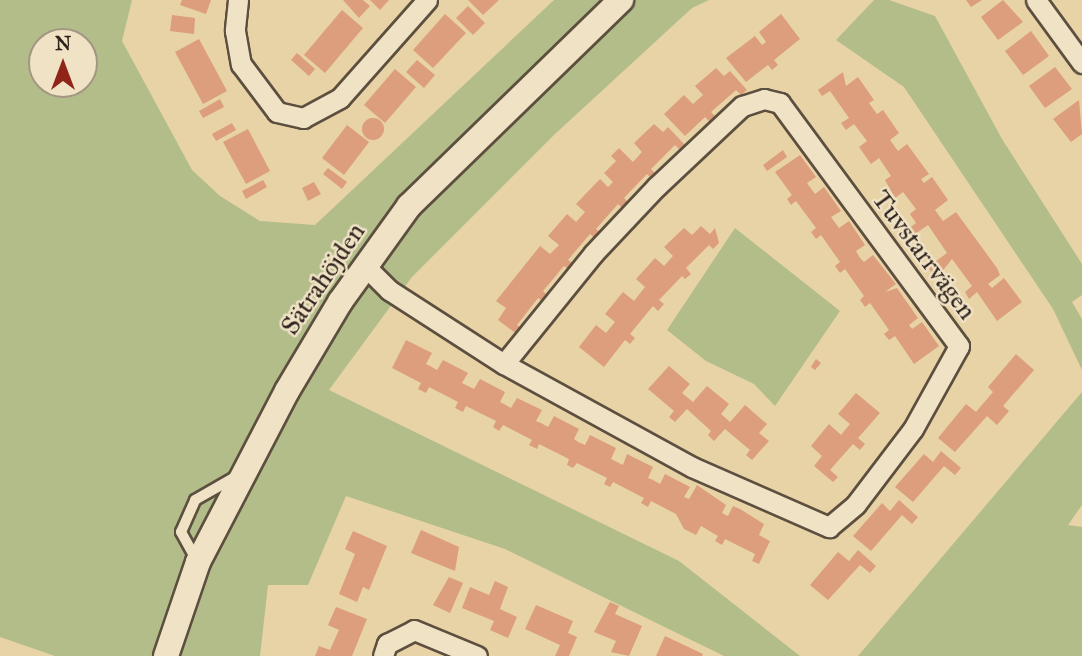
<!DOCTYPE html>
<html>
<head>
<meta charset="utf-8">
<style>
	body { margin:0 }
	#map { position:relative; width:1082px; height:656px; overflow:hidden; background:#e8d3a6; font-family:"IM FELL Great Primer",serif }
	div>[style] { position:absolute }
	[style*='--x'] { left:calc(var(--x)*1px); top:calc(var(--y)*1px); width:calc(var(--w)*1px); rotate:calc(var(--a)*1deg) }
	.green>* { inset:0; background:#b2bd8a }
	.building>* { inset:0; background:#dc9e7c }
	.round { border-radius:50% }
	.roads { filter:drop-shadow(2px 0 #5d4f3f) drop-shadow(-2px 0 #5d4f3f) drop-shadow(0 2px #5d4f3f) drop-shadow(0 -2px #5d4f3f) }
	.service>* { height:10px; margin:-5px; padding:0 5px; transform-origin:5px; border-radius:5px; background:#f0e2c5 }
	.minor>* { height:19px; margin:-9.5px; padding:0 9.5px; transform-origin:9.5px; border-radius:9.5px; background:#f0e2c5 }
	.tertiary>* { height:24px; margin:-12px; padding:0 12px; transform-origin:12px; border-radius:12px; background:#f0e2c5 }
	span { translate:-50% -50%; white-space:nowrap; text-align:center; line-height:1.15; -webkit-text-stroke:5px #f0e2c5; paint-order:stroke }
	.street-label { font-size:26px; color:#2f231d }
	.north { position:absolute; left:28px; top:28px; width:70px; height:70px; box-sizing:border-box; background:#f0e2c5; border:2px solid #a39682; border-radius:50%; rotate:0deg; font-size:19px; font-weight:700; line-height:28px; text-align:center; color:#2f231d }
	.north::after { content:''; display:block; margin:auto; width:24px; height:32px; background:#8f2418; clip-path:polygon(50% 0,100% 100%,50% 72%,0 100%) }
</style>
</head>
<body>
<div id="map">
	<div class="green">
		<i style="clip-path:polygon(evenodd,0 0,132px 0,122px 41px,192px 170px,220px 196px,260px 221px,315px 225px,554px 0,709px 0,692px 8px,555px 134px,412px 277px,329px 390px,679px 561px,800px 656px,724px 656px,505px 549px,346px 496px,308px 585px,268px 585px,260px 656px,55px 656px,0 637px,0 0,42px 42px,84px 42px,84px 84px,42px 84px,42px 42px)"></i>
		<i style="clip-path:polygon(874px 0,889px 0,935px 16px,1002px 139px,1082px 264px,1082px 295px,1072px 302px,1082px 319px,1082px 370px,1053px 309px,904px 87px,836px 40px)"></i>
		<i style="clip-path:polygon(735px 228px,840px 311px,775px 406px,754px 384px,706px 361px,667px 330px)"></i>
		<i style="clip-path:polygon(1082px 392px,1082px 505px,1068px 525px,1082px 527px,1082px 656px,858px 656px)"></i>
	</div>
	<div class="building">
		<i style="clip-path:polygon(182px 0,211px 0,206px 14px,180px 5px)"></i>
		<i style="clip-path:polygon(343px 0,363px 0,370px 6px,359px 18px)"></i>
		<i style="clip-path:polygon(370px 0,389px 0,380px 10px)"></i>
		<i style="clip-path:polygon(468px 0,499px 0,483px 15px)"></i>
		<i style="clip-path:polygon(966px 0,982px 0,971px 7px)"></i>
		<i style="clip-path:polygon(1003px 0,1023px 22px,998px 40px,981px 17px)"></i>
		<i style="clip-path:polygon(468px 6px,485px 23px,473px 35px,456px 18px)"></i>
		<i style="clip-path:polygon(342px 10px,363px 28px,325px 73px,304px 55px)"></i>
		<i style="clip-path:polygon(445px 14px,466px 33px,433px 68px,413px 50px)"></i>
		<i style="clip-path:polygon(781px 14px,800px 39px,774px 60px,778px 65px,772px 70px,768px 65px,746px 82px,726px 58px,755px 36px,762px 45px,766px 42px,759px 32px)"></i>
		<i style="clip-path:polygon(172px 15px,195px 18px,194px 34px,170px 31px)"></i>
		<i style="clip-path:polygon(1031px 31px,1049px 56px,1023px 75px,1005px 51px)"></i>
		<i style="clip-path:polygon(199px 39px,227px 91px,203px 104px,175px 52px)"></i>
		<i style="clip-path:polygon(297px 53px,315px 69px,309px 76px,291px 60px)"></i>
		<i style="clip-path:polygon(417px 60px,435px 75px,424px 88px,406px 72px)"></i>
		<i style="clip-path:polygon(1055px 67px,1072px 89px,1045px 108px,1029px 86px)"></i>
		<i style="clip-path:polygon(716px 68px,724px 76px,730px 71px,747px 90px,741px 95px,736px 90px,711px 112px,716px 117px,710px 122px,705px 117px,685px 136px,664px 114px,684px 95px,693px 104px,703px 95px,695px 86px)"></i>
		<i style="clip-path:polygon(395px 69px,416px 87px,385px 123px,364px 105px)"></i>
		<i style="clip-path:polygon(843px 72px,846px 86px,858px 77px,874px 100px,869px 103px,877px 114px,883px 110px,899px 133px,890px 140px,898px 151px,907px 144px,929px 174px,921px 179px,924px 183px,932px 177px,948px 200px,935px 210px,943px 221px,956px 212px,997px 268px,1000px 275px,988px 284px,992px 288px,1004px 278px,1022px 302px,997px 321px,977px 292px,969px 299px,965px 292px,972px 286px,952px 259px,936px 279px,928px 267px,947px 253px,928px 225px,908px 239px,903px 233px,916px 223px,910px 214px,916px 209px,903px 192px,895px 198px,885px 180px,891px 176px,879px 158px,871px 164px,866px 157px,859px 147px,867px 141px,854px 124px,846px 130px,841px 123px,849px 118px,830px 91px,822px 96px,818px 90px)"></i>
		<i style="clip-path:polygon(220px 99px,224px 107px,203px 118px,199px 111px)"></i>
		<i style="clip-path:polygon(1079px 100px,1082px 134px,1071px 142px,1053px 119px)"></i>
		<i class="round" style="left:362px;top:118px;width:22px;height:22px"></i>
		<i style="clip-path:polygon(232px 123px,236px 130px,216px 141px,212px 134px)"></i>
		<i style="clip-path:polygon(654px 124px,663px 132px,668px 127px,685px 145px,680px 150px,675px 145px,651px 169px,656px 174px,651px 178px,647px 174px,624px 198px,629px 203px,623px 209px,618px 204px,596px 229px,601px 233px,596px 239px,590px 234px,568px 260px,575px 265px,570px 270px,564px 266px,543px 291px,548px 296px,544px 302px,538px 298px,517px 325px,523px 329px,518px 335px,498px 320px,506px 308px,496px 301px,540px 246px,550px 254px,559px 245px,548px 236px,567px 214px,576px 222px,585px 212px,576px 204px,600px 179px,608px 187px,613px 182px,604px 173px,616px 161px,611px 156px,619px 148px,633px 162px,642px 152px,634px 143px)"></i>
		<i style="clip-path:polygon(347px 125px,369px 142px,344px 175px,322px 158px)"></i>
		<i style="clip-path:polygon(248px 129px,270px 171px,246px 184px,223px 142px)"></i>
		<i style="clip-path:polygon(783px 150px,787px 157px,767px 171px,763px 165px)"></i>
		<i style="clip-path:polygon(800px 155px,816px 177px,807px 183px,812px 190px,815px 194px,824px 187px,841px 211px,831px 217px,836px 224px,839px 228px,849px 221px,865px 245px,856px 251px,860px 258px,864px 262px,873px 255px,896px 284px,885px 292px,897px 288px,918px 318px,909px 325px,912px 329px,922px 322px,939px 346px,914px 364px,895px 336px,889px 340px,884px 334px,889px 330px,870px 303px,865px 307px,860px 300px,864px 296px,845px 269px,840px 273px,835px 266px,840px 262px,821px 235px,816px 239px,811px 232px,816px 228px,796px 201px,791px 205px,787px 199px,792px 195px,775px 172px)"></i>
		<i style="clip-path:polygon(328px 168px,347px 182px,342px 189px,323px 174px)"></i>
		<i style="clip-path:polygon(263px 180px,267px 187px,246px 199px,242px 191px)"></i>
		<i style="clip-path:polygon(314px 182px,321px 194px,308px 201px,302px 188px)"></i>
		<i style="clip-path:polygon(701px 226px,710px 234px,715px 228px,719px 243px,713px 249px,709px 245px,686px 268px,691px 274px,685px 279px,682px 276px,659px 300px,664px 304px,658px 311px,653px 306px,648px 312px,630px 334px,635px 338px,630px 344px,625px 340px,604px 367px,579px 347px,596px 325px,606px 333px,610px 328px,615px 322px,605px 314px,623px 292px,634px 301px,645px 287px,636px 279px,655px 258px,664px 266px,673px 256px,664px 247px,684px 228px,692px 235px)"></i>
		<i style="clip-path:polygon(406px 340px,432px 353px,426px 364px,430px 366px,437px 370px,443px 360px,468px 373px,462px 383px,474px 389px,480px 379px,505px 392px,500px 402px,504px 404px,511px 408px,517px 398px,542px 410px,536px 421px,541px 423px,548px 427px,554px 416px,579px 429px,574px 439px,578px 442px,585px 445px,590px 435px,616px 448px,611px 459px,623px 465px,627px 454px,653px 467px,648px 478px,653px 480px,660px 484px,665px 474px,690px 487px,684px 497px,689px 499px,697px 485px,726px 505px,722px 513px,728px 516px,733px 506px,740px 509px,764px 524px,759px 535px,770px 541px,759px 564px,752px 561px,755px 554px,725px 539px,722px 545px,715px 541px,718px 536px,701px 526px,696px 535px,684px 529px,676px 514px,651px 501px,648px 507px,641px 503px,644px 498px,613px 482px,610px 487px,604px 484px,607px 478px,577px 463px,573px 468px,567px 465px,569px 459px,539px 444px,537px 449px,529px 445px,532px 440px,503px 425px,499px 431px,493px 427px,496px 421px,466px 406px,463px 412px,455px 408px,458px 402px,429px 387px,426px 393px,418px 389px,421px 383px,392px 368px)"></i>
		<i style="clip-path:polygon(1016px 354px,1034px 370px,1003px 406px,1009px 411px,997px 425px,987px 416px,955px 452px,938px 438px,966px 404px,976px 412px,993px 392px,988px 387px)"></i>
		<i style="clip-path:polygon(816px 359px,821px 363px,815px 370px,811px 367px)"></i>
		<i style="clip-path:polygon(669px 366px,690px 384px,682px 393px,693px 402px,707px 386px,729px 404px,721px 414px,730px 422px,745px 405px,767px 424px,759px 433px,769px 441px,752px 460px,746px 455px,750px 450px,725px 429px,714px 441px,708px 435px,711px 431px,687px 409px,675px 422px,669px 417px,674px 411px,648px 389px)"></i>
		<i style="clip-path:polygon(856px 393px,880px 413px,858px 438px,865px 444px,860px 450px,853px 444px,830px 470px,838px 477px,833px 482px,814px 466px,822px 456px,811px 446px,829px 424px,841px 435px,850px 424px,838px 414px)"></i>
		<i style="clip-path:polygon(941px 451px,961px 468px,955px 475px,944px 466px,913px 502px,895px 487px,924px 454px,933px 462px)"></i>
		<i style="clip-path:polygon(899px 500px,918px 517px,912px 524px,902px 515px,871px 551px,853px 536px,882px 503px,890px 511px)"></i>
		<i style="clip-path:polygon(421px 530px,459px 547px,455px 571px,411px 553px)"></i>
		<i style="clip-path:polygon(353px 531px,387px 546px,369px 590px,363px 587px,357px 602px,339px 594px,355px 554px,345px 549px)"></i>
		<i style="clip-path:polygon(858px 550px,876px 566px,870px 573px,860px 565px,828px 600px,810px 585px,838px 552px,849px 561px)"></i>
		<i style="clip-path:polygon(449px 577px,463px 583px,450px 613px,433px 605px)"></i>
		<i style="clip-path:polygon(495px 581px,508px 587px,500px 609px,517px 617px,508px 638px,490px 630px,494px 621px,462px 608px,470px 587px,489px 595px)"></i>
		<i style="clip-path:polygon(610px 602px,619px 606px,615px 614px,642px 626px,629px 656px,611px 652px,616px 641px,594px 632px)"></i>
		<i style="clip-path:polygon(536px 605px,573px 621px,568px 633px,577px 637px,569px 656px,555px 656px,560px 645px,525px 629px)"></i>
		<i style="clip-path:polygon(336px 607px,367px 619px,352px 656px,315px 656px,319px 646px,330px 650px,339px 630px,328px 625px)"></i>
		<i style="clip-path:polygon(665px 636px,703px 654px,702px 656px,656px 656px)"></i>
	</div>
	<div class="roads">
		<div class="service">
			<i style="--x:196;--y:559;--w:31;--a:-119"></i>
			<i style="--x:181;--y:532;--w:35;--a:-66"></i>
			<i style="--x:195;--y:500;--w:48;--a:-29.7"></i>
		</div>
		<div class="minor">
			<i style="--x:238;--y:0;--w:31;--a:96"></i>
			<i style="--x:235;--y:31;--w:34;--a:80"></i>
			<i style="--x:241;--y:64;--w:60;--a:53.1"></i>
			<i style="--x:277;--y:112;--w:27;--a:13"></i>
			<i style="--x:303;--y:118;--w:42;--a:-28.4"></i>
			<i style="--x:340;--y:98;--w:131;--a:-48.4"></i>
			<i style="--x:1036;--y:0;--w:78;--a:53.9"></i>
			<i style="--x:366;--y:267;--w:33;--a:45"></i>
			<i style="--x:389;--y:290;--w:137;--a:32.8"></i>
			<i style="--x:504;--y:364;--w:214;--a:28.7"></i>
			<i style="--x:692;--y:467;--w:150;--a:23.7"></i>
			<i style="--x:829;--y:527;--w:35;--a:-40"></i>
			<i style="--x:856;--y:504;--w:94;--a:-52.8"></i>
			<i style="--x:913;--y:429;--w:95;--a:-61"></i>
			<i style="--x:959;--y:346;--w:302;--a:-126.4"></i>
			<i style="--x:780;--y:103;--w:16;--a:-166"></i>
			<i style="--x:764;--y:99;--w:23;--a:162"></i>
			<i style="--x:742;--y:106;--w:117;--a:136.7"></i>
			<i style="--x:657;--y:186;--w:93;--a:133.3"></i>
			<i style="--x:593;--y:254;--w:141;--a:129"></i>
			<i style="--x:383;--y:656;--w:13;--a:-72"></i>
			<i style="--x:387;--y:644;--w:30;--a:-27"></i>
			<i style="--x:414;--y:630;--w:68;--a:22.4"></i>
		</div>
		<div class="tertiary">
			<i style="--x:166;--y:656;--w:99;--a:-71.2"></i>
			<i style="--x:198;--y:562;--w:193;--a:-62.5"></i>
			<i style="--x:287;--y:391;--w:104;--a:-59.2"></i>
			<i style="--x:340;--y:302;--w:118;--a:-54.3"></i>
			<i style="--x:409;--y:206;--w:296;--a:-44.2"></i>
		</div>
	</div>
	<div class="street-label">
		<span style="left:924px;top:255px;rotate:53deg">Tuvstarrvägen</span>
		<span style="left:323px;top:279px;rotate:-56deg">Sätrahöjden</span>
	</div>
	<div class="north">N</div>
</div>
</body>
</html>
